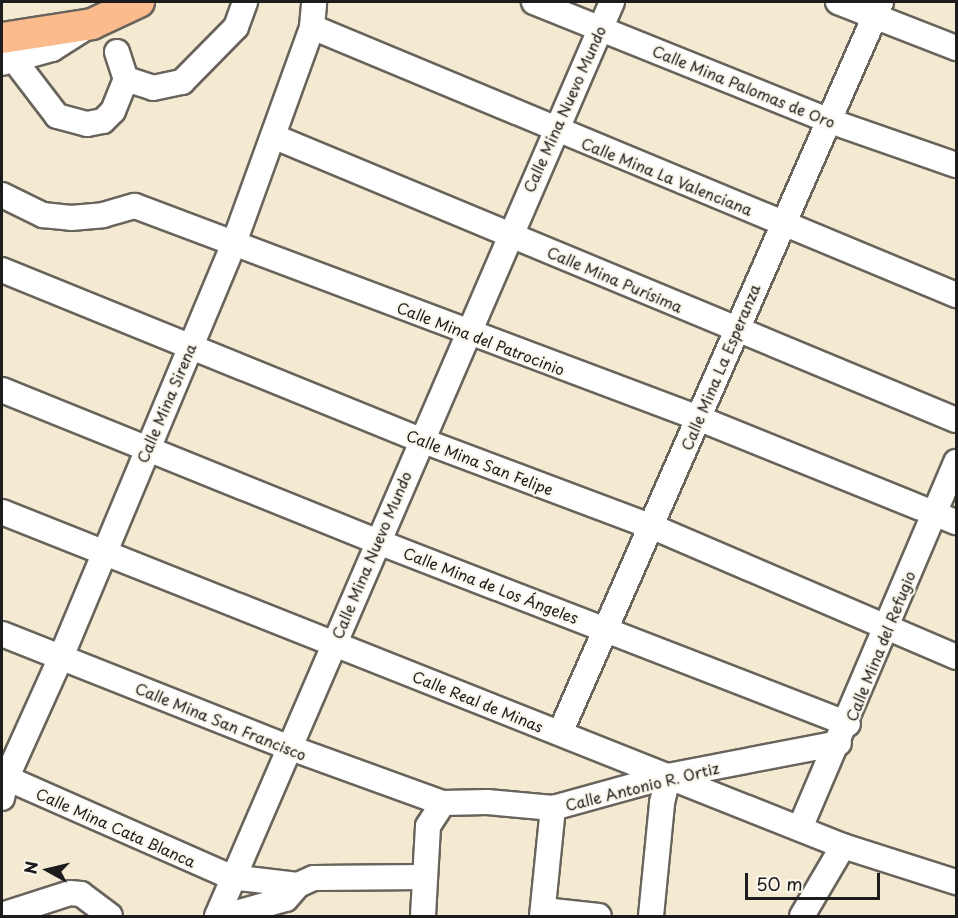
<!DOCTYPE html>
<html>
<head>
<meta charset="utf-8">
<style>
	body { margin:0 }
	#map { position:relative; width:958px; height:918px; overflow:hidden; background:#f4ead2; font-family:"Playpen Sans",sans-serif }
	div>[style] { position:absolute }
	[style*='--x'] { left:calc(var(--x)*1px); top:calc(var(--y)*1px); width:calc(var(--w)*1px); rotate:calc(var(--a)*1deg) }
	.roads { filter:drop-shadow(2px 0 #68645c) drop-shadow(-2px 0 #68645c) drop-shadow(0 2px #68645c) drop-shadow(0 -2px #68645c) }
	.minor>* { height:24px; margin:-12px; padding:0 12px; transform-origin:12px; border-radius:12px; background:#fff }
	.major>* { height:30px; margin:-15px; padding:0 15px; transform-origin:15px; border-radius:15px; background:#fbbb8c }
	span { translate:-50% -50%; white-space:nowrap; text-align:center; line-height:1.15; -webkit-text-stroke:4.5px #fbf7ec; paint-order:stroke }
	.street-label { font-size:15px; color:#1c1c1c }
	.frame { position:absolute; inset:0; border:3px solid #1c1c1c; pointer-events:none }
	.north { position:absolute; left:18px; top:840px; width:60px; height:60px; -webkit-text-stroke:4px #fbf7ec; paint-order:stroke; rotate:278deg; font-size:16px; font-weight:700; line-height:24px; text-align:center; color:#1c1c1c }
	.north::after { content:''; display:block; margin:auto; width:21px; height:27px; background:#1c1c1c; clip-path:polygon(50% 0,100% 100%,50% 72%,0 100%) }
	.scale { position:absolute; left:745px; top:873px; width:135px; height:27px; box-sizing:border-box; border:3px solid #1c1c1c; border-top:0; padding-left:8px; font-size:18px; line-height:21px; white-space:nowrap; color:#1c1c1c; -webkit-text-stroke:4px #fbf7ec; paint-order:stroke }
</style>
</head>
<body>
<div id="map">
	<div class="roads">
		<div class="minor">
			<i style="--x:534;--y:2;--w:316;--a:21.9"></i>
			<i style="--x:827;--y:120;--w:137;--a:19.2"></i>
			<i style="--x:838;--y:2;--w:127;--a:21.3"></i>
			<i style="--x:312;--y:27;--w:698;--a:22.59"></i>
			<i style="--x:117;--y:52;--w:28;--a:72"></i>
			<i style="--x:126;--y:79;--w:28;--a:18"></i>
			<i style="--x:153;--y:88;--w:30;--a:-12"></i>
			<i style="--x:182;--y:82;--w:77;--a:-45.5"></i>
			<i style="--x:236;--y:27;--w:27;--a:-70"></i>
			<i style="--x:15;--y:61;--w:69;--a:52.6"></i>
			<i style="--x:57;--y:116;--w:31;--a:15"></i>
			<i style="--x:87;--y:124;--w:16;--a:-11"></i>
			<i style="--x:103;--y:121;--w:14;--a:-45"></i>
			<i style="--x:113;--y:111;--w:35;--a:-68"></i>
			<i style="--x:2;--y:63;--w:52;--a:-15.6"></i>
			<i style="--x:52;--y:49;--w:41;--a:-32.2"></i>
			<i style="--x:275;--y:137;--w:737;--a:22.57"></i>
			<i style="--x:2;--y:195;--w:46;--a:26"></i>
			<i style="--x:43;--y:215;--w:28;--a:6"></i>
			<i style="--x:71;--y:218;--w:32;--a:-5"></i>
			<i style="--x:103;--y:215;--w:33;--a:-16"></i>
			<i style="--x:135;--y:206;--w:602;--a:20.63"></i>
			<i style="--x:698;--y:418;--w:278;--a:22"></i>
			<i style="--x:2;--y:270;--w:452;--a:22.1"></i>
			<i style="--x:421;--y:440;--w:248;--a:20.6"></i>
			<i style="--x:653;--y:527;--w:330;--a:23.2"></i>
			<i style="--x:2;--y:390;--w:403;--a:22"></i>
			<i style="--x:376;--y:541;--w:506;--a:21.19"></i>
			<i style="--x:2;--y:512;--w:905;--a:21.66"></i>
			<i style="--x:843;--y:846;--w:119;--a:17.7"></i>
			<i style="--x:2;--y:634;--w:308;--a:21.6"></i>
			<i style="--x:288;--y:747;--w:165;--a:19.9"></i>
			<i style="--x:443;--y:803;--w:44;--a:-1.3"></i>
			<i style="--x:487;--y:802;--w:66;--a:5.2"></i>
			<i style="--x:553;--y:808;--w:119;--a:-15.5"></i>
			<i style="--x:668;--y:776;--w:174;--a:-10.9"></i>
			<i style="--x:560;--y:733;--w:798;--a:-66.29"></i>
			<i style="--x:2;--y:776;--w:250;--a:23.8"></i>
			<i style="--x:231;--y:877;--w:67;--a:6.8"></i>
			<i style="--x:2;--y:798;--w:19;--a:-78"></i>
			<i style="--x:6;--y:779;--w:134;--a:-65.7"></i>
			<i style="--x:61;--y:657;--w:449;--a:-67.3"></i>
			<i style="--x:234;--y:243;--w:230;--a:-70.1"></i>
			<i style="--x:312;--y:27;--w:25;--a:-85"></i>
			<i style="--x:800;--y:828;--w:398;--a:-66.9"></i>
			<i style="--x:543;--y:910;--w:56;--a:6.1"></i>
			<i style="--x:2;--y:915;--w:71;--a:-17.9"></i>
			<i style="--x:70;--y:893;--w:11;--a:5"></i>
			<i style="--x:81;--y:894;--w:36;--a:37"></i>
			<i style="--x:217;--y:916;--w:996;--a:-66.63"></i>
			<i style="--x:225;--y:916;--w:63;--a:-15.6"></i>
			<i style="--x:286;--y:899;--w:18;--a:-49"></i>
			<i style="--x:298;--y:885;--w:17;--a:-24"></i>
			<i style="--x:314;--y:878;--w:110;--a:-0.5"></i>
			<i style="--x:423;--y:916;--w:90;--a:-86.8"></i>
			<i style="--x:428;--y:826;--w:27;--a:-57"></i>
			<i style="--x:542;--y:916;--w:109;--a:-84.2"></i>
			<i style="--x:651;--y:916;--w:114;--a:-84.4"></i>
			<i style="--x:662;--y:803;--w:28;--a:-77"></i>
			<i style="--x:802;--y:916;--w:81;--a:-59.6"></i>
		</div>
		<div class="major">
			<i style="--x:2;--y:38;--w:91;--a:-8.8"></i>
			<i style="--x:92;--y:24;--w:52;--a:-25.1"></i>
		</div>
	</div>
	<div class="street-label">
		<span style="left:744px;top:86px;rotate:22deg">Calle Mina Palomas de Oro</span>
		<span style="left:564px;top:109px;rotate:-66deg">Calle Mina Nuevo Mundo</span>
		<span style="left:667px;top:176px;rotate:22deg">Calle Mina La Valenciana</span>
		<span style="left:615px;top:279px;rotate:23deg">Calle Mina Purísima</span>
		<span style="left:481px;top:338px;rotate:21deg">Calle Mina del Patrocinio</span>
		<span style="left:720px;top:367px;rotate:-67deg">Calle Mina La Esperanza</span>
		<span style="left:166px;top:403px;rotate:-67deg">Calle Mina Sirena</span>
		<span style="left:480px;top:462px;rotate:21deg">Calle Mina San Felipe</span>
		<span style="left:371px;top:555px;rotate:-67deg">Calle Mina Nuevo Mundo</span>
		<span style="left:491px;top:585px;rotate:21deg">Calle Mina de Los Ángeles</span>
		<span style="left:880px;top:646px;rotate:-68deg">Calle Mina del Refugio</span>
		<span style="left:478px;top:701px;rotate:22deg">Calle Real de Minas</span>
		<span style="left:221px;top:721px;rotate:22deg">Calle Mina San Francisco</span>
		<span style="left:642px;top:786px;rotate:-14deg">Calle Antonio R. Ortiz</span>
		<span style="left:116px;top:827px;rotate:24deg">Calle Mina Cata Blanca</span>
	</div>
	<div class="frame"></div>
	<div class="north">N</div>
	<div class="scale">50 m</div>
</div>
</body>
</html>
